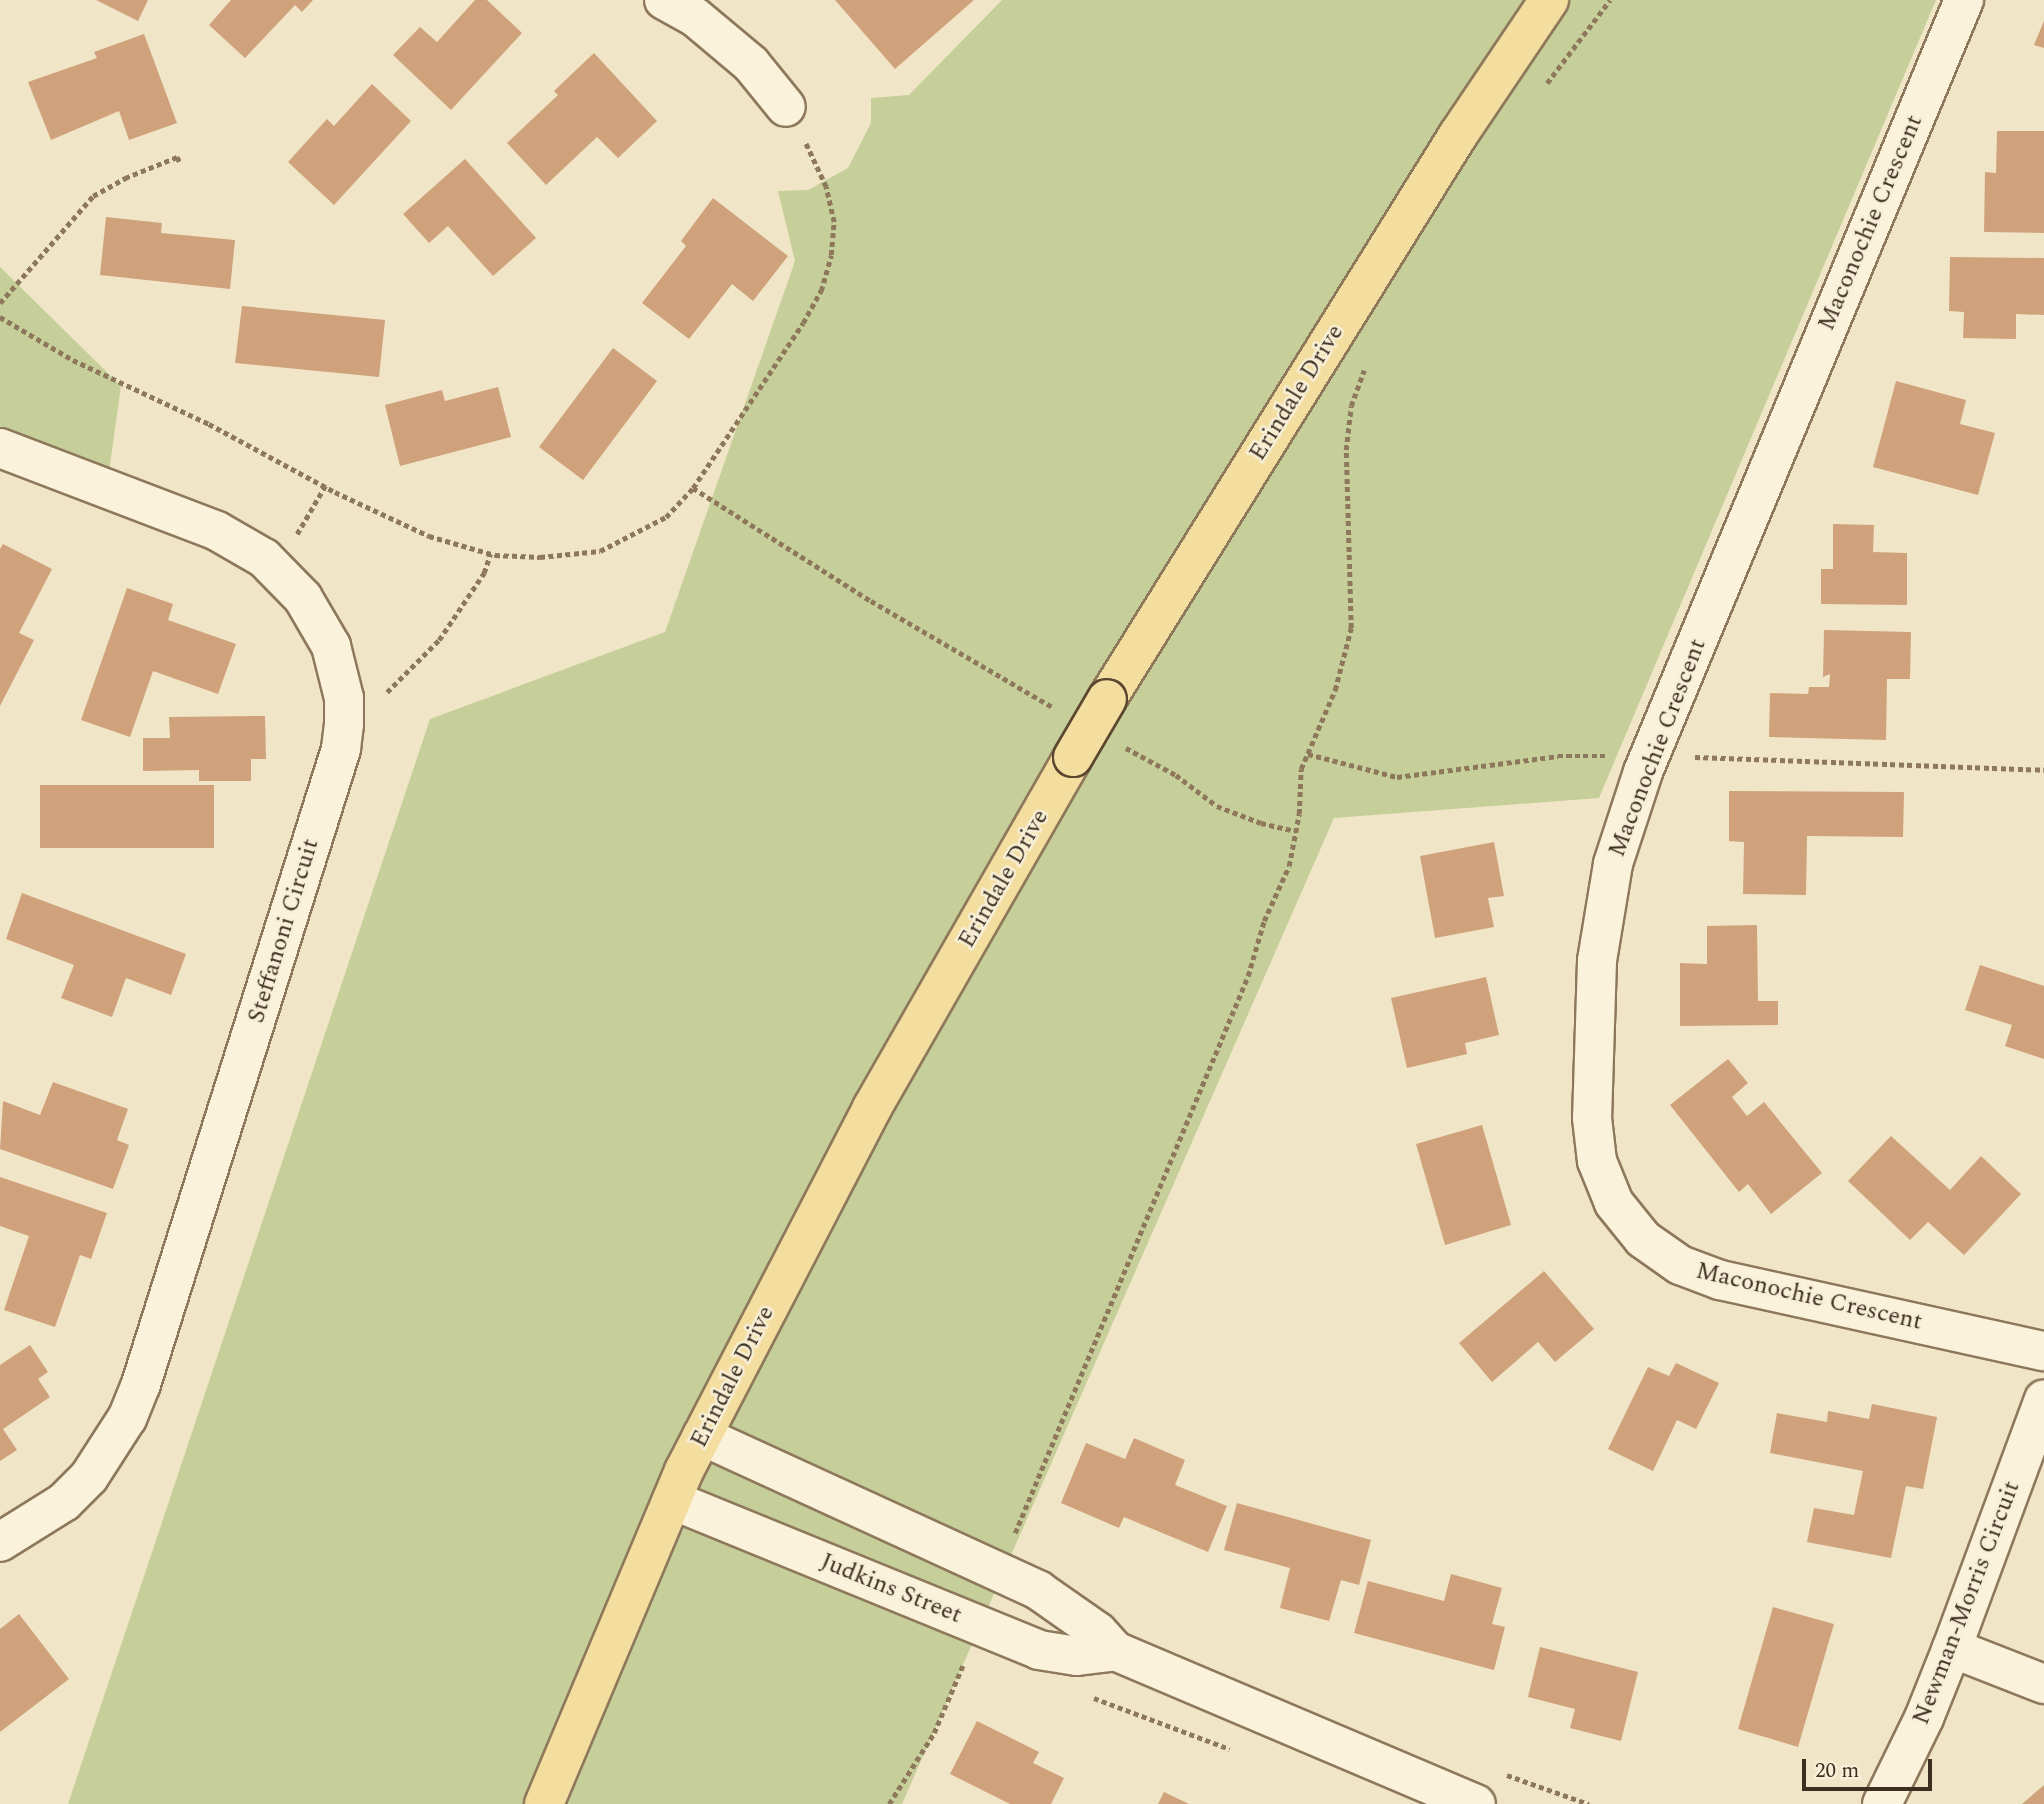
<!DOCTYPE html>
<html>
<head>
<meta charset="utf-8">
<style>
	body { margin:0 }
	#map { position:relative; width:2044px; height:1804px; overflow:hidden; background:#f0e6c7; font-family:Spectral,serif }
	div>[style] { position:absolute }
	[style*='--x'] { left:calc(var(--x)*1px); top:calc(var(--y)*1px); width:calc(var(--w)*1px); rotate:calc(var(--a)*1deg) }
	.green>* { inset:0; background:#c6cf9a }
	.building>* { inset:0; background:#cfa27c }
	.path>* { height:4.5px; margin-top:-2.25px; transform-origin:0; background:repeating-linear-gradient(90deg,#8d785b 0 5px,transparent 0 8.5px) }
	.roads { filter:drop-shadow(2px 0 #8d785b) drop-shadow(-2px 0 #8d785b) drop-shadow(0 2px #8d785b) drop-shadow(0 -2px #8d785b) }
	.minor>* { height:38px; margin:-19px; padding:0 19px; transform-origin:19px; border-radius:19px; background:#faf2db }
	.tertiary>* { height:38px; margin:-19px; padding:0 19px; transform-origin:19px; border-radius:19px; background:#faf2db }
	.primary>* { height:38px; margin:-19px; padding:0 19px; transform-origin:19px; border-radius:19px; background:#f3dd9f }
	.bridges { filter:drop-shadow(2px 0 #5b462f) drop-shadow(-2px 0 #5b462f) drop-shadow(0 2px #5b462f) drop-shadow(0 -2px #5b462f) }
	.primary-bridge>* { height:38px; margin:-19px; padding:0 19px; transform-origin:19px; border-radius:19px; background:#f3dd9f }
	span { translate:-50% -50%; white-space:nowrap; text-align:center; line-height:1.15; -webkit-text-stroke:5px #f7efd7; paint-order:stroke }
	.street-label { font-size:24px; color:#3d2f20 }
	.scale { position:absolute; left:1802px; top:1759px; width:130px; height:32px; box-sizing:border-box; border:4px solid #3d2f20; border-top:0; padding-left:9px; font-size:21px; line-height:24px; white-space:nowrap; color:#3d2f20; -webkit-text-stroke:5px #f7efd7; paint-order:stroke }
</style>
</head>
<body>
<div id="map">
	<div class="green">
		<i style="clip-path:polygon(1002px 0,1936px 0,1599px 798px,1334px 818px,902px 1804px,68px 1804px,430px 719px,665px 632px,795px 261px,778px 191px,808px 190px,848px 168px,871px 123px,871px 98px,909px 95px)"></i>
		<i style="clip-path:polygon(0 267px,121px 386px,109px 472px,0 453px)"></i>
	</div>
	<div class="building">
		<i style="clip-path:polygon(96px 0,148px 0,138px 21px)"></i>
		<i style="clip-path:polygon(231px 0,313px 0,302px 12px,295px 5px,245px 58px,209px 25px)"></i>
		<i style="clip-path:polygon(475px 0,487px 0,522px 33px,451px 110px,393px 55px,420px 27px,437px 42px)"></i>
		<i style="clip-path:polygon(835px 0,974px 0,895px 69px)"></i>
		<i style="clip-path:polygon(2044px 21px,2044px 48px,2034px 45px)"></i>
		<i style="clip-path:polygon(144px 34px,177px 123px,129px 140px,119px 111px,51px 140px,28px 82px,97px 58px,94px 52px)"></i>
		<i style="clip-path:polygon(594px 53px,657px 121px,618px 158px,597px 137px,546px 185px,507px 143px,558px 95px,554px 91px)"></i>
		<i style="clip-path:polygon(372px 84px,411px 121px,334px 205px,288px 162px,327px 119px,334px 126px)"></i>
		<i style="clip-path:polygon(1997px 131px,2044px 131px,2044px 233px,1984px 232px,1985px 172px,1996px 173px)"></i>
		<i style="clip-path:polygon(465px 159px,536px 238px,493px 276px,448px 226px,429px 243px,403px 214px)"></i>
		<i style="clip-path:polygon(713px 198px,788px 256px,753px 301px,732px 284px,689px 339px,642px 303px,686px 246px,681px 241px)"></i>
		<i style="clip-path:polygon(106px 217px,162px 223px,161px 233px,235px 240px,230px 289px,100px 275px)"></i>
		<i style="clip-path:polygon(1950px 257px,2044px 258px,2044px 315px,2016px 314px,2016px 339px,1963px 338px,1964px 312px,1949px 311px)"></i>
		<i style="clip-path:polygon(242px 306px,385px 320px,379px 377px,235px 363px)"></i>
		<i style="clip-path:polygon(613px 348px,657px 381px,583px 480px,539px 447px)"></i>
		<i style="clip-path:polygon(1896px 381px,1966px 400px,1960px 424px,1995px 433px,1978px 495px,1873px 467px)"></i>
		<i style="clip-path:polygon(498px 387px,511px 437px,400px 466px,385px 405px,442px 390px,445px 401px)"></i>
		<i style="clip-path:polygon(1833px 524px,1874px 525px,1873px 552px,1907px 553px,1907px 605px,1821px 604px,1821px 569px,1833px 569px)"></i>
		<i style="clip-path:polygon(3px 544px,52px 569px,19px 633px,34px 640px,0 706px,0 549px)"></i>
		<i style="clip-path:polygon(127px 588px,173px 604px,168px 620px,236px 644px,218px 694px,153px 671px,130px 737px,81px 720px)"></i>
		<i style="clip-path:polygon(1824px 630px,1911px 632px,1910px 679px,1887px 679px,1886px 740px,1769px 737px,1770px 693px,1808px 694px,1809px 687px,1829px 687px,1830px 674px,1823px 677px)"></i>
		<i style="clip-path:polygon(265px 716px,266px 759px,251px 759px,251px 781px,199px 781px,199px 770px,143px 771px,143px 738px,170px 738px,169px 717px)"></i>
		<i style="clip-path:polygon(40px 785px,214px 785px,214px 848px,40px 848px)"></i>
		<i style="clip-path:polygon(1729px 791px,1904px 792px,1903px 837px,1807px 836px,1806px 895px,1743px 894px,1744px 842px,1729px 841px)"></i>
		<i style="clip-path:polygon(1494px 842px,1504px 896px,1488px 898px,1494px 927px,1435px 938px,1420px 856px)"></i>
		<i style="clip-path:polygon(22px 893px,186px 954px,171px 995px,126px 978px,112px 1017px,61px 998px,74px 965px,6px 939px)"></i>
		<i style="clip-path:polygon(1757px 925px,1758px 1001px,1778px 1001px,1778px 1025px,1680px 1026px,1680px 963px,1707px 964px,1707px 926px)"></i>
		<i style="clip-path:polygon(1980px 965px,2044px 986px,2044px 1059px,2005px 1046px,2012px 1025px,1965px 1010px)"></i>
		<i style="clip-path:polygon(1486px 977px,1499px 1035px,1465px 1043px,1467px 1054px,1407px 1068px,1391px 998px)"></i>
		<i style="clip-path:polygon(1728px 1059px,1748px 1083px,1732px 1097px,1747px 1116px,1764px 1102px,1822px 1173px,1771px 1214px,1748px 1184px,1739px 1192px,1670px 1105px)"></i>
		<i style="clip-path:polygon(53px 1082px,128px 1109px,117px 1140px,129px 1145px,113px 1189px,0 1149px,3px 1101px,40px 1115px)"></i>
		<i style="clip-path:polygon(1482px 1125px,1511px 1225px,1445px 1245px,1416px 1144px)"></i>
		<i style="clip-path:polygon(1891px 1136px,1950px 1190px,1981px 1156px,2021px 1194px,1964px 1255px,1928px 1222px,1910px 1240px,1848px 1181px)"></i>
		<i style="clip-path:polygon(0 1177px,107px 1213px,91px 1259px,80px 1255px,55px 1327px,4px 1310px,29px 1236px,0 1226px)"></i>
		<i style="clip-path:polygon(1544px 1271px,1594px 1329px,1555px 1362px,1538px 1342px,1492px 1382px,1459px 1343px)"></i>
		<i style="clip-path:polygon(30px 1345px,48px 1372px,38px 1379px,50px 1397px,3px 1429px,17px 1450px,0 1461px,0 1365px)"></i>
		<i style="clip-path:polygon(1676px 1363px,1719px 1383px,1696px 1429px,1677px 1420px,1653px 1471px,1608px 1449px,1648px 1367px,1669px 1376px)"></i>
		<i style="clip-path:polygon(1872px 1404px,1937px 1417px,1923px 1489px,1906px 1486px,1891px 1558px,1807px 1542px,1814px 1508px,1854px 1515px,1863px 1471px,1770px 1453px,1777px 1413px,1827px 1422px,1828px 1411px,1869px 1419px)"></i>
		<i style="clip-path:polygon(1134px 1438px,1185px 1460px,1175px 1485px,1227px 1506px,1208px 1552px,1124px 1517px,1119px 1528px,1061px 1503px,1086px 1443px,1125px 1459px)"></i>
		<i style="clip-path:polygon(1237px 1503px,1371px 1540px,1359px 1585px,1341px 1580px,1329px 1621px,1280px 1608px,1290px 1568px,1224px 1550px)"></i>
		<i style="clip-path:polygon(1451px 1574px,1502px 1588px,1492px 1624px,1505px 1627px,1494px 1670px,1354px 1633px,1368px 1581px,1444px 1601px)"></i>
		<i style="clip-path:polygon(1773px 1607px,1834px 1624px,1798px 1747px,1738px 1729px)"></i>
		<i style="clip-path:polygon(19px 1614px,69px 1679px,0 1732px,0 1629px)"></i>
		<i style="clip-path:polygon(1540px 1647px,1638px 1672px,1621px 1741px,1570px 1728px,1575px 1709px,1528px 1697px)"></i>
		<i style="clip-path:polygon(977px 1721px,1039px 1752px,1033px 1763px,1064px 1778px,1051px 1804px,1010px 1804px,950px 1774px)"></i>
		<i style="clip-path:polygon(2044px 1785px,2044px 1804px,2022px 1804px)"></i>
		<i style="clip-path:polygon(1164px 1792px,1189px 1804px,1158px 1804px)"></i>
	</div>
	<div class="path">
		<i style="--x:1547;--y:83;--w:104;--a:-52.8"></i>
		<i style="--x:0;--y:303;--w:142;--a:-49"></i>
		<i style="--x:93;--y:196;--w:37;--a:-29"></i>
		<i style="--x:125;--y:178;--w:56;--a:-22"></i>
		<i style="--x:177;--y:157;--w:6;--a:59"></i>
		<i style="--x:0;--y:317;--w:85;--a:30.5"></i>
		<i style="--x:73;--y:360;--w:150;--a:25.2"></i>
		<i style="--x:209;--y:424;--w:143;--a:28.4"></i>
		<i style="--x:335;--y:492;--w:104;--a:25.1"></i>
		<i style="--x:429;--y:536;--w:69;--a:16.1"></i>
		<i style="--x:495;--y:555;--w:45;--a:2.5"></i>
		<i style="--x:540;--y:557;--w:60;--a:-5.7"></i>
		<i style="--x:600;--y:551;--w:74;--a:-27.3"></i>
		<i style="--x:666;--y:517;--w:40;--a:-47"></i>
		<i style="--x:693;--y:488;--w:198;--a:-56.3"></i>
		<i style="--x:803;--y:323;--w:37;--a:-61"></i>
		<i style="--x:821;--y:291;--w:37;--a:-74"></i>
		<i style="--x:831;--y:255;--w:33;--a:-85"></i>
		<i style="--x:834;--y:222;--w:36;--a:-103"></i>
		<i style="--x:826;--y:187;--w:50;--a:-115"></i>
		<i style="--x:693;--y:488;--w:211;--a:32.4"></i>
		<i style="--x:871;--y:601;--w:212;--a:30.3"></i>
		<i style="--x:297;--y:534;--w:56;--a:-59.7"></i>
		<i style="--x:387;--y:692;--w:74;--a:-45"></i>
		<i style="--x:439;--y:640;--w:81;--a:-56.1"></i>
		<i style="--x:484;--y:573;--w:20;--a:-72"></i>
		<i style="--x:1126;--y:748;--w:57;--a:28.4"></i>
		<i style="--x:1176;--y:775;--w:51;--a:37.1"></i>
		<i style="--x:1217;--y:806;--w:47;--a:21.1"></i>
		<i style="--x:1261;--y:823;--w:35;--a:13"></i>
		<i style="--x:1308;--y:754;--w:92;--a:14.5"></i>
		<i style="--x:1397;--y:777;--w:162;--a:-7.4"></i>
		<i style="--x:1558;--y:756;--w:48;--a:0"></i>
		<i style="--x:1695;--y:757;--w:349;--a:2.1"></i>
		<i style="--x:1015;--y:1533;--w:604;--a:-67.3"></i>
		<i style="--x:1248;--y:976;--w:57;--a:-73.8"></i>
		<i style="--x:1264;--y:921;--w:60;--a:-65.6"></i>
		<i style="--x:1289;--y:866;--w:53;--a:-79.1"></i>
		<i style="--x:1299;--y:814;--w:45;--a:-87.5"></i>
		<i style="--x:1301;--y:769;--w:86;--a:-66.7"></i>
		<i style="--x:1335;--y:690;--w:64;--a:-75.5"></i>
		<i style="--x:1351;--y:628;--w:178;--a:-91.6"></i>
		<i style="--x:1346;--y:450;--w:44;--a:-83.5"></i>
		<i style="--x:1351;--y:406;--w:38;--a:-70"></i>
		<i style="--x:1094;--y:1698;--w:145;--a:20.6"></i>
		<i style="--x:1507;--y:1775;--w:87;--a:19.5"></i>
		<i style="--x:889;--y:1804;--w:84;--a:-57.6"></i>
		<i style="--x:934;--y:1733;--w:74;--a:-66.9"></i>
	</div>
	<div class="roads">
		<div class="minor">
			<i style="--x:664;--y:0;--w:35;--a:29"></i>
			<i style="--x:695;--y:17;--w:73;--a:40"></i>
			<i style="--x:751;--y:64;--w:55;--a:50.9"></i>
			<i style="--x:1964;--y:0;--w:836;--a:112.58"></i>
			<i style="--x:1643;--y:772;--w:97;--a:108.1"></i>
			<i style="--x:1613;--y:864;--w:98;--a:99.4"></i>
			<i style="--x:1597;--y:961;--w:157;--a:91.8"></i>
			<i style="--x:1592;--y:1118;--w:43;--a:83.4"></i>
			<i style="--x:1597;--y:1161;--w:45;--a:68"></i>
			<i style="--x:1614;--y:1203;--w:46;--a:51.1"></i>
			<i style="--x:1643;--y:1239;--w:45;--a:35.1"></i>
			<i style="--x:1680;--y:1265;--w:43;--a:20.6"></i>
			<i style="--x:1720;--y:1280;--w:332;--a:12.4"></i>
			<i style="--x:0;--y:448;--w:232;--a:20.9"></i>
			<i style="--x:217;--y:531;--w:54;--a:29.9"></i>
			<i style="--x:264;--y:558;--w:56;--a:45.7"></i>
			<i style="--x:303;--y:598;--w:56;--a:59.7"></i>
			<i style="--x:331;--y:646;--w:54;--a:76"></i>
			<i style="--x:344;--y:698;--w:26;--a:90"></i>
			<i style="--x:344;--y:724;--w:25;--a:97"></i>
			<i style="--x:341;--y:749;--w:666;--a:107.48"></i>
			<i style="--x:141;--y:1384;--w:37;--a:112"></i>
			<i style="--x:127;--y:1418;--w:70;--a:122.8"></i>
			<i style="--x:89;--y:1477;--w:35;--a:135"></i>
			<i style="--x:64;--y:1502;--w:75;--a:148"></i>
			<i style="--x:1952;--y:1648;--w:99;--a:21.4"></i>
		</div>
		<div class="tertiary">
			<i style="--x:702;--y:1436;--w:370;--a:24.6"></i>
			<i style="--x:1038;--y:1590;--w:73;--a:35"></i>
			<i style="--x:1098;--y:1632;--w:25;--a:48"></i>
			<i style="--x:1115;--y:1651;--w:392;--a:23"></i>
			<i style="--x:672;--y:1500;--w:396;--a:22.2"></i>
			<i style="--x:1039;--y:1650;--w:38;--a:9"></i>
			<i style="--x:1077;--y:1656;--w:38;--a:-7"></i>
			<i style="--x:1882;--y:1804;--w:96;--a:-64"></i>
			<i style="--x:1924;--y:1718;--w:75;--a:-68.2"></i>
			<i style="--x:1952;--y:1648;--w:265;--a:-69.7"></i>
		</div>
		<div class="primary">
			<i style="--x:1107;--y:699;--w:664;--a:-58.1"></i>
			<i style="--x:1458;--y:135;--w:163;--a:-56"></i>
			<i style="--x:544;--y:1804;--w:361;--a:-67.2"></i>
			<i style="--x:684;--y:1471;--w:409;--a:-62.6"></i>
			<i style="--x:872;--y:1108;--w:404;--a:-60.2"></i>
		</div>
	</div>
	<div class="bridges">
		<div class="primary-bridge">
			<i style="--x:1073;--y:757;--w:67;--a:-59.6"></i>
		</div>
	</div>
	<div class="street-label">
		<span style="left:1871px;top:223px;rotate:-67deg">Maconochie Crescent</span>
		<span style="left:1297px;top:393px;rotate:-58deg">Erindale Drive</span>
		<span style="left:1658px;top:748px;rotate:-69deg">Maconochie Crescent</span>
		<span style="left:1004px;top:879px;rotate:-60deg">Erindale Drive</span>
		<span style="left:284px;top:931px;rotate:-73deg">Steffanoni Circuit</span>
		<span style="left:1809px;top:1297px;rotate:13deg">Maconochie Crescent</span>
		<span style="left:733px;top:1377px;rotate:-63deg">Erindale Drive</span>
		<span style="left:891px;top:1589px;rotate:22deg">Judkins Street</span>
		<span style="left:1967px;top:1603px;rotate:-69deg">Newman-Morris Circuit</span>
	</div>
	<div class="scale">20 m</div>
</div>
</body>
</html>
